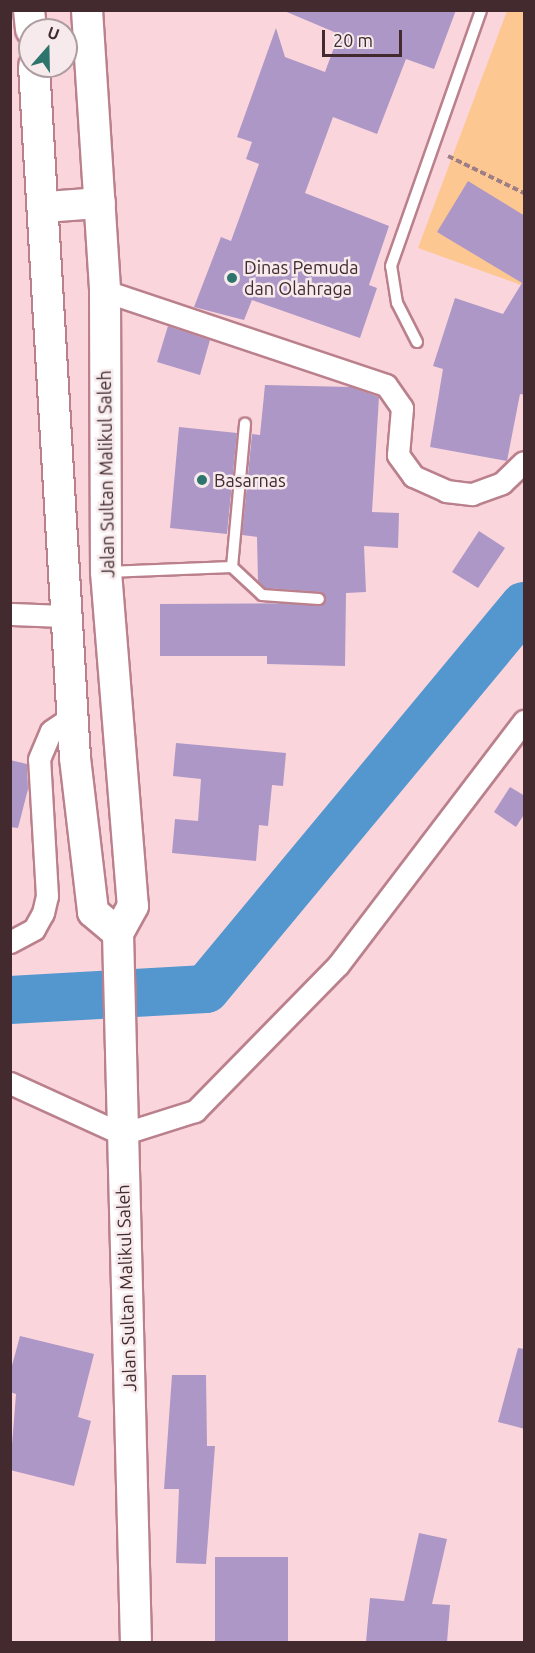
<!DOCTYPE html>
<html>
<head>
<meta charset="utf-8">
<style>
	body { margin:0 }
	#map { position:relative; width:535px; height:1653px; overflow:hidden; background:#fbd5dc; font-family:Ubuntu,sans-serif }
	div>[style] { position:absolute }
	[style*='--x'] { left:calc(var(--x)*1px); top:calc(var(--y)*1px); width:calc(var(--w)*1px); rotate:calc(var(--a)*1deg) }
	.green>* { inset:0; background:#fdc792 }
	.river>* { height:48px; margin:-24px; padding:0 24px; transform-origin:24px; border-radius:24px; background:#5497ce }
	.building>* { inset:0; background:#ad97c6 }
	.path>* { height:4px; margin-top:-2px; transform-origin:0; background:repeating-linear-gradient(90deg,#9e7f85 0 6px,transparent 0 9px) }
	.roads { filter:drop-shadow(2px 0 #ba818d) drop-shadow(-2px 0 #ba818d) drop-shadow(0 2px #ba818d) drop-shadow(0 -2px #ba818d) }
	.lane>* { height:10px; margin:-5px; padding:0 5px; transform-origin:5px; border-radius:5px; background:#fff }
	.street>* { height:21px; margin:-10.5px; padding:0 10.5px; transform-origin:10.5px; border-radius:10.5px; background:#fff }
	.secondary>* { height:30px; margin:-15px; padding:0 15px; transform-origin:15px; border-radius:15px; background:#fff }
	.dots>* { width:16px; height:16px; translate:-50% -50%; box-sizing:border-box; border:3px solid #f6eaec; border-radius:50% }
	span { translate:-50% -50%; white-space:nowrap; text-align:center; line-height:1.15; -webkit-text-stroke:5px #f6eaec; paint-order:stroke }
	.poi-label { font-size:18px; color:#422a2f }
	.left { translate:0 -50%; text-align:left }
	.street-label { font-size:18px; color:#422a2f }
	.frame { position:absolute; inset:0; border:12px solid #422a2f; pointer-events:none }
	.north { position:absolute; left:18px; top:18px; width:60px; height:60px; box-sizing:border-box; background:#f6eaec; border:2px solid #ae9da0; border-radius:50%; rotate:20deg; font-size:16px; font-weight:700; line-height:24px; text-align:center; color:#422a2f }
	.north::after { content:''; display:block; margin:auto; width:21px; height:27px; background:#2d746d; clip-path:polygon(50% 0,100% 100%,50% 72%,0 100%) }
	.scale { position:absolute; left:322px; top:30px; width:80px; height:27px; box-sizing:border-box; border:3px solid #422a2f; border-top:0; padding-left:8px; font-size:18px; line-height:21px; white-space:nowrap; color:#422a2f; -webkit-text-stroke:4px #f6eaec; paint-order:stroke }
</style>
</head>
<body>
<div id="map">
	<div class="green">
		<i style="clip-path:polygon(507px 11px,524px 11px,524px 286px,418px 248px)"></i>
	</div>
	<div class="river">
		<i style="--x:10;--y:1000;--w:196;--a:-3.2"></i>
		<i style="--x:206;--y:989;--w:498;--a:-50.3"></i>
	</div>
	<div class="building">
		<i style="clip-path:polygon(282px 10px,456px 10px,434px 69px,406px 59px,377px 134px,333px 117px,305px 193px,389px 226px,369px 285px,377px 288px,360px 338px,252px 300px,244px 320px,194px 307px,221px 237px,231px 241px,259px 164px,246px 159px,252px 142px,237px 137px,276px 28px,285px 57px,325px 72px,339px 34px)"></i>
		<i style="clip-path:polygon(468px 181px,525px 216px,525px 395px,520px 394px,507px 461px,430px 447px,443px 369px,433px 366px,455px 298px,503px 314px,522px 283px,437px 232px)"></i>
		<i style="clip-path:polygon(168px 326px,210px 340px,200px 375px,157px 362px)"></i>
		<i style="clip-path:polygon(265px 385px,351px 387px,379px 397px,372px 512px,399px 513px,398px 548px,364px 546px,366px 592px,346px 593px,345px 666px,267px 664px,267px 656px,160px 656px,160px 604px,325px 603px,320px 592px,265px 588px,258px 581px,257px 537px,242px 535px,252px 434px,260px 435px)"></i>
		<i style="clip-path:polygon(179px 427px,237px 433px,227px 534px,170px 528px)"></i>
		<i style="clip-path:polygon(479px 531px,505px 548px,478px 588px,452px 572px)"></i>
		<i style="clip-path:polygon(176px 743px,286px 753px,283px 786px,272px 785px,268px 826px,259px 825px,256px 861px,172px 853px,175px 819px,198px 821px,201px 779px,173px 776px)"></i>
		<i style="clip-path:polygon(10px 760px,27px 764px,28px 789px,18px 828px,10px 827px)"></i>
		<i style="clip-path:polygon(510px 787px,525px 796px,525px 813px,516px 827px,494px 812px)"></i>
		<i style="clip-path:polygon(20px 1336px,94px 1354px,78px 1417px,91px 1421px,74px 1486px,10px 1470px,16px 1394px,10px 1392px,10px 1373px)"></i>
		<i style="clip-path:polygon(518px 1348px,525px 1349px,525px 1429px,498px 1422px)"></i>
		<i style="clip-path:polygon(172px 1375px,206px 1375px,207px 1446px,215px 1446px,206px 1564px,176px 1563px,179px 1489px,164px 1489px)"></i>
		<i style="clip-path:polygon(419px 1533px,447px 1539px,432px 1604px,450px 1605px,447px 1642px,366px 1642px,370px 1598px,404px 1601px)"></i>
		<i style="clip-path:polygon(215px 1557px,288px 1557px,288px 1642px,215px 1642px)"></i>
	</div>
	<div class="path">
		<i style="--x:448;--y:156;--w:85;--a:26"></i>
	</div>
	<div class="roads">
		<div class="lane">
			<i style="--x:417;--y:342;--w:44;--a:-117.1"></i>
			<i style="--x:397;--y:303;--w:37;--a:-99"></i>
			<i style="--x:391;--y:266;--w:271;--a:-70.6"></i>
			<i style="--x:232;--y:567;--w:144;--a:-84.8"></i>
			<i style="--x:107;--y:572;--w:125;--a:-2.3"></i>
			<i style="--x:232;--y:567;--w:41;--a:43"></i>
			<i style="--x:262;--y:595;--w:57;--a:4"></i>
		</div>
		<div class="street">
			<i style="--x:105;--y:291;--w:296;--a:18.5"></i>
			<i style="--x:386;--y:385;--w:28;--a:55"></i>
			<i style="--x:402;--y:408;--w:47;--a:94.9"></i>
			<i style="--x:398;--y:455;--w:26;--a:54"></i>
			<i style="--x:413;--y:476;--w:36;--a:24"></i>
			<i style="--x:446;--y:491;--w:26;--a:7"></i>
			<i style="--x:472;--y:494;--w:32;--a:-20"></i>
			<i style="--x:502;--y:483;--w:30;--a:-44"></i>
			<i style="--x:10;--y:614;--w:55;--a:2.1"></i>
			<i style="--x:10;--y:942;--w:27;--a:-28"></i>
			<i style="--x:34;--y:929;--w:18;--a:-61"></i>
			<i style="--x:43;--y:913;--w:17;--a:-77"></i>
			<i style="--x:47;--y:896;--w:137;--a:-93.3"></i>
			<i style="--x:39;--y:759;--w:30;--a:-67"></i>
			<i style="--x:51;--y:731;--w:25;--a:-34"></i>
			<i style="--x:10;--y:1083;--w:123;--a:24.5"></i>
			<i style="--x:122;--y:1134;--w:77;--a:-17.5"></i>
			<i style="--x:195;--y:1111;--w:204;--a:-45.6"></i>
			<i style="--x:338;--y:965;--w:307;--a:-52.7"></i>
		</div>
		<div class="secondary">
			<i style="--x:29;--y:10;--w:20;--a:84"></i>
			<i style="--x:87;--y:10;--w:282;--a:86.3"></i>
			<i style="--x:105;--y:291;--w:281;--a:89.8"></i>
			<i style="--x:106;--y:572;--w:335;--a:85.4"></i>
			<i style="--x:133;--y:906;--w:31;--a:119"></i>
			<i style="--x:118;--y:933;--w:709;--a:88.55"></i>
			<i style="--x:34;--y:66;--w:693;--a:86.61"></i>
			<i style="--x:75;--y:758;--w:155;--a:83.3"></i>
			<i style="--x:93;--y:912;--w:33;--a:40"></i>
			<i style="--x:45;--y:207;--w:55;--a:-4.2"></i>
		</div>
	</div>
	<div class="dots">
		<i style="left:232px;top:278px;background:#2d746d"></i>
		<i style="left:202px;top:480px;background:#2d746d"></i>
	</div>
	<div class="poi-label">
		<span class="left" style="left:244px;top:278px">Dinas Pemuda<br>dan Olahraga</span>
		<span class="left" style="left:214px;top:480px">Basarnas</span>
	</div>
	<div class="street-label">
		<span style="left:106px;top:474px;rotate:-91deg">Jalan Sultan Malikul Saleh</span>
		<span style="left:126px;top:1288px;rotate:-92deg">Jalan Sultan Malikul Saleh</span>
	</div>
	<div class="frame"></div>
	<div class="north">U</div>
	<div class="scale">20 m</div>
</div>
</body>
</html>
